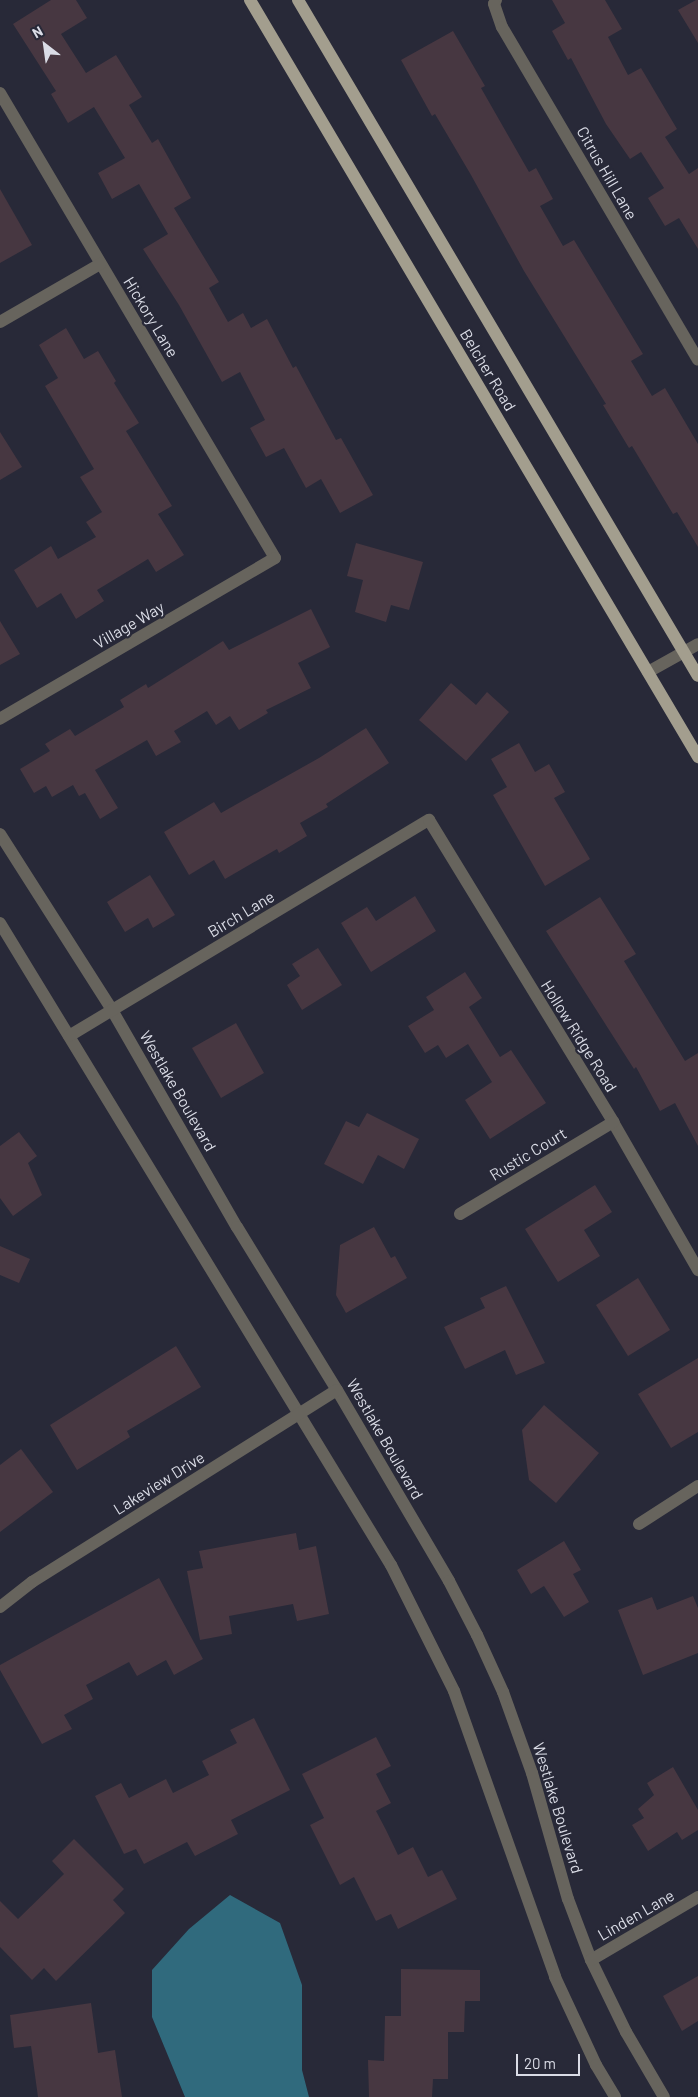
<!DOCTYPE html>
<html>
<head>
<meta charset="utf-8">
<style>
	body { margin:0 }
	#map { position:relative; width:698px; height:2097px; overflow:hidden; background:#282938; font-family:Barlow,sans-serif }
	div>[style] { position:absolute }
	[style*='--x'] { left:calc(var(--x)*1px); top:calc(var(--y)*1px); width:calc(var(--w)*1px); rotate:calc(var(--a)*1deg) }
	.water>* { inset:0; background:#306a7d }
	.building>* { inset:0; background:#473741 }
	.minor>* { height:12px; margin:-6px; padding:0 6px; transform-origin:6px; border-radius:6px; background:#67645d }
	.major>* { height:12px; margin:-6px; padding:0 6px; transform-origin:6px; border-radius:6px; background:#a39e8e }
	span { translate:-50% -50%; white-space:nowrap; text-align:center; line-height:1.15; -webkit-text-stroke:4.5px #282938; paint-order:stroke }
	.street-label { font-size:16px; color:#dadce6 }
	.north { position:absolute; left:20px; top:20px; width:50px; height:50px; -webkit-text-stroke:4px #282938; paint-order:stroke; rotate:330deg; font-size:14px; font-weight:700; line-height:20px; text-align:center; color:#dadce6 }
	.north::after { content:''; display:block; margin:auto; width:18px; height:22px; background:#dadce6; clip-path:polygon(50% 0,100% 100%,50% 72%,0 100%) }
	.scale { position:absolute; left:516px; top:2054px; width:64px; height:22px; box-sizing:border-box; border:2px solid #dadce6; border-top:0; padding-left:6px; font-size:15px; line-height:18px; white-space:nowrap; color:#dadce6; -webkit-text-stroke:4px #282938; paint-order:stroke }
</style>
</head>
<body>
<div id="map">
	<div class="water">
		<i style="clip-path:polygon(230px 1895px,280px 1923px,302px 1985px,302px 2070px,309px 2097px,185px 2097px,152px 2017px,152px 1970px,189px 1929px)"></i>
	</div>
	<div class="building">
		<i style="clip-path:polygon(51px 0,76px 0,87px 18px,61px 34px,86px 73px,116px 55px,142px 97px,129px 105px,152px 143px,158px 139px,191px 198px,174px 208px,219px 282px,209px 288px,228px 322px,243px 313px,251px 328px,267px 319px,293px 368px,296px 366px,336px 440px,341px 438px,373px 495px,340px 513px,321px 479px,306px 488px,284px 448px,266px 457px,250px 428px,265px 420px,240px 372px,222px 382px,179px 305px,143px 249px,168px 234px,139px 184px,112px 199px,98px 173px,125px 158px,94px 107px,68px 123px,51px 94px,56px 91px,13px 24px)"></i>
		<i style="clip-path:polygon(552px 0,605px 0,622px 29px,608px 37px,628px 75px,641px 68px,677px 129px,665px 137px,689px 174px,698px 168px,698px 249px,679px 218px,665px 226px,648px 198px,664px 188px,641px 152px,630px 159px,606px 124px,571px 58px,568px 60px,552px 31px,565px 23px)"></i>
		<i style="clip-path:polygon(696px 0,698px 0,698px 43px,678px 10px)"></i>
		<i style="clip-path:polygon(453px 31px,485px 86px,481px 88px,529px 172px,536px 168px,553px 199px,540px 206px,563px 246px,574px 240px,643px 354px,631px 361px,652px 396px,665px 388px,698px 444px,698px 547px,677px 512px,673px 514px,632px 446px,629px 448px,603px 405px,606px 404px,524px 271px,471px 175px,435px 114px,432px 116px,401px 60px)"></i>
		<i style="clip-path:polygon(0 189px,32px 245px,0 263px)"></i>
		<i style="clip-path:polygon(66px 328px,84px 359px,98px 351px,116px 381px,114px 383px,139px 423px,126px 431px,172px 506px,158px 514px,184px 555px,156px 572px,148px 559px,97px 590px,104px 601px,76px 619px,61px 593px,37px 608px,14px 570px,51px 546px,58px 559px,96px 537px,86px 522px,102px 512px,80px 477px,94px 469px,45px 386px,58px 378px,39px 345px)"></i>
		<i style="clip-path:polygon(0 432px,22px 467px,0 480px)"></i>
		<i style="clip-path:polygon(356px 543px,423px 562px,409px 610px,391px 605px,386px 622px,355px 612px,363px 580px,347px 576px)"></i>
		<i style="clip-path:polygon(311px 609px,330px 647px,298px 663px,311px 688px,266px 710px,268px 713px,239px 730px,230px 716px,216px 725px,207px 711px,174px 731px,181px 742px,156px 756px,147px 740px,95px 770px,118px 808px,100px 819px,85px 793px,79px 796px,73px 785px,52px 797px,46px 786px,34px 793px,20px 769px,50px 751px,45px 744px,70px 729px,75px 736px,124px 707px,120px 700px,146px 684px,148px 688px,223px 641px,229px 650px)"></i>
		<i style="clip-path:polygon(0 621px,20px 654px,0 665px)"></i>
		<i style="clip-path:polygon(451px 683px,476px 705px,487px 692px,509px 712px,466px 761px,419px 720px)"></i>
		<i style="clip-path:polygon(366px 728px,389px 763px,326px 804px,328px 807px,300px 823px,307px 836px,279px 853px,277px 849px,225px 879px,214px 860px,189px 875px,164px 832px,214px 802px,221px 813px,319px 758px)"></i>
		<i style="clip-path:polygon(519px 743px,535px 772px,549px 764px,565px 792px,554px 798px,590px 859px,545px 886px,493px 795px,507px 787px,491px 759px)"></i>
		<i style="clip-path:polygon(150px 875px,175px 915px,153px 928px,148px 918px,125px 932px,107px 902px)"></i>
		<i style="clip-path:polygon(415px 896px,436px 931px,371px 972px,341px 923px,367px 907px,376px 921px)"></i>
		<i style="clip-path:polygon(600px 897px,636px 954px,624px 961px,685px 1061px,698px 1053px,698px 1146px,675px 1103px,660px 1111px,636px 1067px,634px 1069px,546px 931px)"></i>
		<i style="clip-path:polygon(318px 948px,342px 985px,302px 1010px,287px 985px,300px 976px,292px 964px)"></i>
		<i style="clip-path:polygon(465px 972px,482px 998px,469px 1007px,500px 1057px,511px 1050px,546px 1103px,490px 1139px,465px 1100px,492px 1082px,468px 1044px,446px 1058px,438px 1045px,425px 1053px,408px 1026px,434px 1010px,426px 997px)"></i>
		<i style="clip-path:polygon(236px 1023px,264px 1073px,221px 1098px,192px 1048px)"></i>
		<i style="clip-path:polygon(367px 1113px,419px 1139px,404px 1169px,378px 1155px,363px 1184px,324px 1164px,346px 1121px,359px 1127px)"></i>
		<i style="clip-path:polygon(19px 1132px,37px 1156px,28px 1163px,42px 1195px,13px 1216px,0 1198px,0 1146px)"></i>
		<i style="clip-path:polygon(595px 1185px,612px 1212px,584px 1230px,600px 1256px,558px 1282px,525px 1229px)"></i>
		<i style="clip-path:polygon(374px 1227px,391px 1258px,395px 1256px,407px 1278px,346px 1313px,336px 1295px,340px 1245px)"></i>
		<i style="clip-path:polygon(0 1246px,30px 1259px,19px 1283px,0 1275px)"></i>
		<i style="clip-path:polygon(638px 1278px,670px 1330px,628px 1356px,596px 1305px)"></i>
		<i style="clip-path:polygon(506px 1286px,545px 1363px,516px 1375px,505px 1350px,465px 1369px,444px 1327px,485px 1308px,480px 1298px)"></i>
		<i style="clip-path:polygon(176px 1346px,201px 1387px,127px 1431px,130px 1437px,77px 1470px,50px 1425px)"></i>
		<i style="clip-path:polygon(698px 1358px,698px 1432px,671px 1448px,638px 1394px)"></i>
		<i style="clip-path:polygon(544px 1405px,599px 1453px,556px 1503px,529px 1480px,522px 1430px)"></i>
		<i style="clip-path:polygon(21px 1449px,53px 1492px,0 1532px,0 1465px)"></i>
		<i style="clip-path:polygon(296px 1533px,299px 1550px,316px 1546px,329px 1614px,297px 1621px,293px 1604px,229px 1616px,232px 1634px,200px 1640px,187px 1571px,203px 1568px,199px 1551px)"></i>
		<i style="clip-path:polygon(564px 1541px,581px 1570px,573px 1574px,589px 1602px,564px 1617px,544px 1586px,531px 1594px,517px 1570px)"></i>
		<i style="clip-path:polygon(159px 1578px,203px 1659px,174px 1675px,166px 1660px,137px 1676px,129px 1662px,86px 1685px,93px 1699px,64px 1715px,72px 1729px,42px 1744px,0 1670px,0 1665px)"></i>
		<i style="clip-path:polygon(693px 1596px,698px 1608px,698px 1653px,643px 1675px,618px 1610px,652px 1597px,657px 1610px)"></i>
		<i style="clip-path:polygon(254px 1718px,290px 1790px,231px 1820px,238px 1834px,195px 1856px,187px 1842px,144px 1864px,136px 1849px,124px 1854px,95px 1796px,121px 1783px,129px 1798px,166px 1779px,173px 1793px,209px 1775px,202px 1761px,237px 1743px,230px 1730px)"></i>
		<i style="clip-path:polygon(376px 1737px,391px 1766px,376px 1774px,391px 1803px,376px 1811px,386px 1830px,398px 1855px,413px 1847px,428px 1877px,442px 1870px,457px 1899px,398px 1929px,391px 1914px,376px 1921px,354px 1877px,340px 1885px,310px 1825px,324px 1818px,302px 1774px)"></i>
		<i style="clip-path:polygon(673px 1767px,698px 1810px,698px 1830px,682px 1840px,677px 1832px,648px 1851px,632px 1825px,644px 1818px,638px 1809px,654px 1795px,647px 1783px)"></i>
		<i style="clip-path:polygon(74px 1839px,124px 1889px,113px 1900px,125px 1913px,56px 1981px,44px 1968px,32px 1980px,0 1947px,0 1901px,18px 1919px,64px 1874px,52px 1861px)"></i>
		<i style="clip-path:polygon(401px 1969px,480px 1970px,480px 2001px,465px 2001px,464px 2032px,448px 2032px,448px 2079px,433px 2079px,432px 2097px,369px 2097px,368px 2060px,384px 2061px,385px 2016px,401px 2016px)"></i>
		<i style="clip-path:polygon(698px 1976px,698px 2021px,682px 2031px,663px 1996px)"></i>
		<i style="clip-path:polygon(91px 2003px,98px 2053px,115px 2050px,122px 2097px,38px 2097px,31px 2046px,14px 2048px,10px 2015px)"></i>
	</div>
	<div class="minor">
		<i style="--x:496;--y:0;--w:4;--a:117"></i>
		<i style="--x:494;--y:4;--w:24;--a:71"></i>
		<i style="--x:502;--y:27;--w:386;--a:59.5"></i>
		<i style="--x:0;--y:93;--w:540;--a:59.4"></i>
		<i style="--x:275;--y:558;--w:319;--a:149.7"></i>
		<i style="--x:0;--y:322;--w:116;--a:-30.1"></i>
		<i style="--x:648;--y:672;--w:57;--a:-29.2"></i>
		<i style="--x:0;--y:834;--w:209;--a:57.5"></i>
		<i style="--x:112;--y:1010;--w:250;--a:60.1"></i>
		<i style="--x:237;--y:1227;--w:191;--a:58.5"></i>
		<i style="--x:337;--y:1390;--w:221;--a:59.6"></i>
		<i style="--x:449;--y:1581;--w:61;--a:62.6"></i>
		<i style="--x:477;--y:1635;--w:63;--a:65.5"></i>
		<i style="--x:503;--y:1692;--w:86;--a:70.3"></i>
		<i style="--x:532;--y:1773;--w:131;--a:74.1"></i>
		<i style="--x:568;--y:1899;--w:65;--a:69.3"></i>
		<i style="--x:591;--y:1960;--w:80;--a:64.1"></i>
		<i style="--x:626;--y:2032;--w:75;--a:59.7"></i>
		<i style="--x:0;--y:923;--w:752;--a:58.66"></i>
		<i style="--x:391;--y:1565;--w:141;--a:63.4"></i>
		<i style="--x:454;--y:1691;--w:303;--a:70.5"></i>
		<i style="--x:555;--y:1977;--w:97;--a:65"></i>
		<i style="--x:596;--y:2065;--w:37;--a:59"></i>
		<i style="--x:69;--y:1036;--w:420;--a:-31"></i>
		<i style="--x:429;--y:820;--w:354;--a:58.6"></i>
		<i style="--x:613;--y:1122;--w:171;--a:60.1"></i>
		<i style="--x:460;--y:1214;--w:179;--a:-31"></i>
		<i style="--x:639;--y:1524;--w:70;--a:-32.8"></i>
		<i style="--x:0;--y:1607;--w:41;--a:-38"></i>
		<i style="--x:32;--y:1582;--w:360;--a:-32.2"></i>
		<i style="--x:591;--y:1960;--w:124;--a:-30.5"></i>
	</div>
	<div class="major">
		<i style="--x:250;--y:0;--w:880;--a:59.38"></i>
		<i style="--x:298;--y:0;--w:785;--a:59.39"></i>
	</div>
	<div class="street-label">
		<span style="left:607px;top:173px;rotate:60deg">Citrus Hill Lane</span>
		<span style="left:151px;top:317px;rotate:59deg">Hickory Lane</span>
		<span style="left:488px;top:370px;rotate:59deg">Belcher Road</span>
		<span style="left:129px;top:625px;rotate:-30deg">Village Way</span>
		<span style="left:241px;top:914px;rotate:-31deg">Birch Lane</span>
		<span style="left:579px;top:1036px;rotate:58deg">Hollow Ridge Road</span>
		<span style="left:178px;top:1091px;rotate:60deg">Westlake Boulevard</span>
		<span style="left:528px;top:1154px;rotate:-31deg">Rustic Court</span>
		<span style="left:385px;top:1439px;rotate:60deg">Westlake Boulevard</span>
		<span style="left:159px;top:1483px;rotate:-32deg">Lakeview Drive</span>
		<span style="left:558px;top:1808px;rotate:73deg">Westlake Boulevard</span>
		<span style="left:636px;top:1915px;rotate:-30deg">Linden Lane</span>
	</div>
	<div class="north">N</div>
	<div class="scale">20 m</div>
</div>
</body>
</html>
